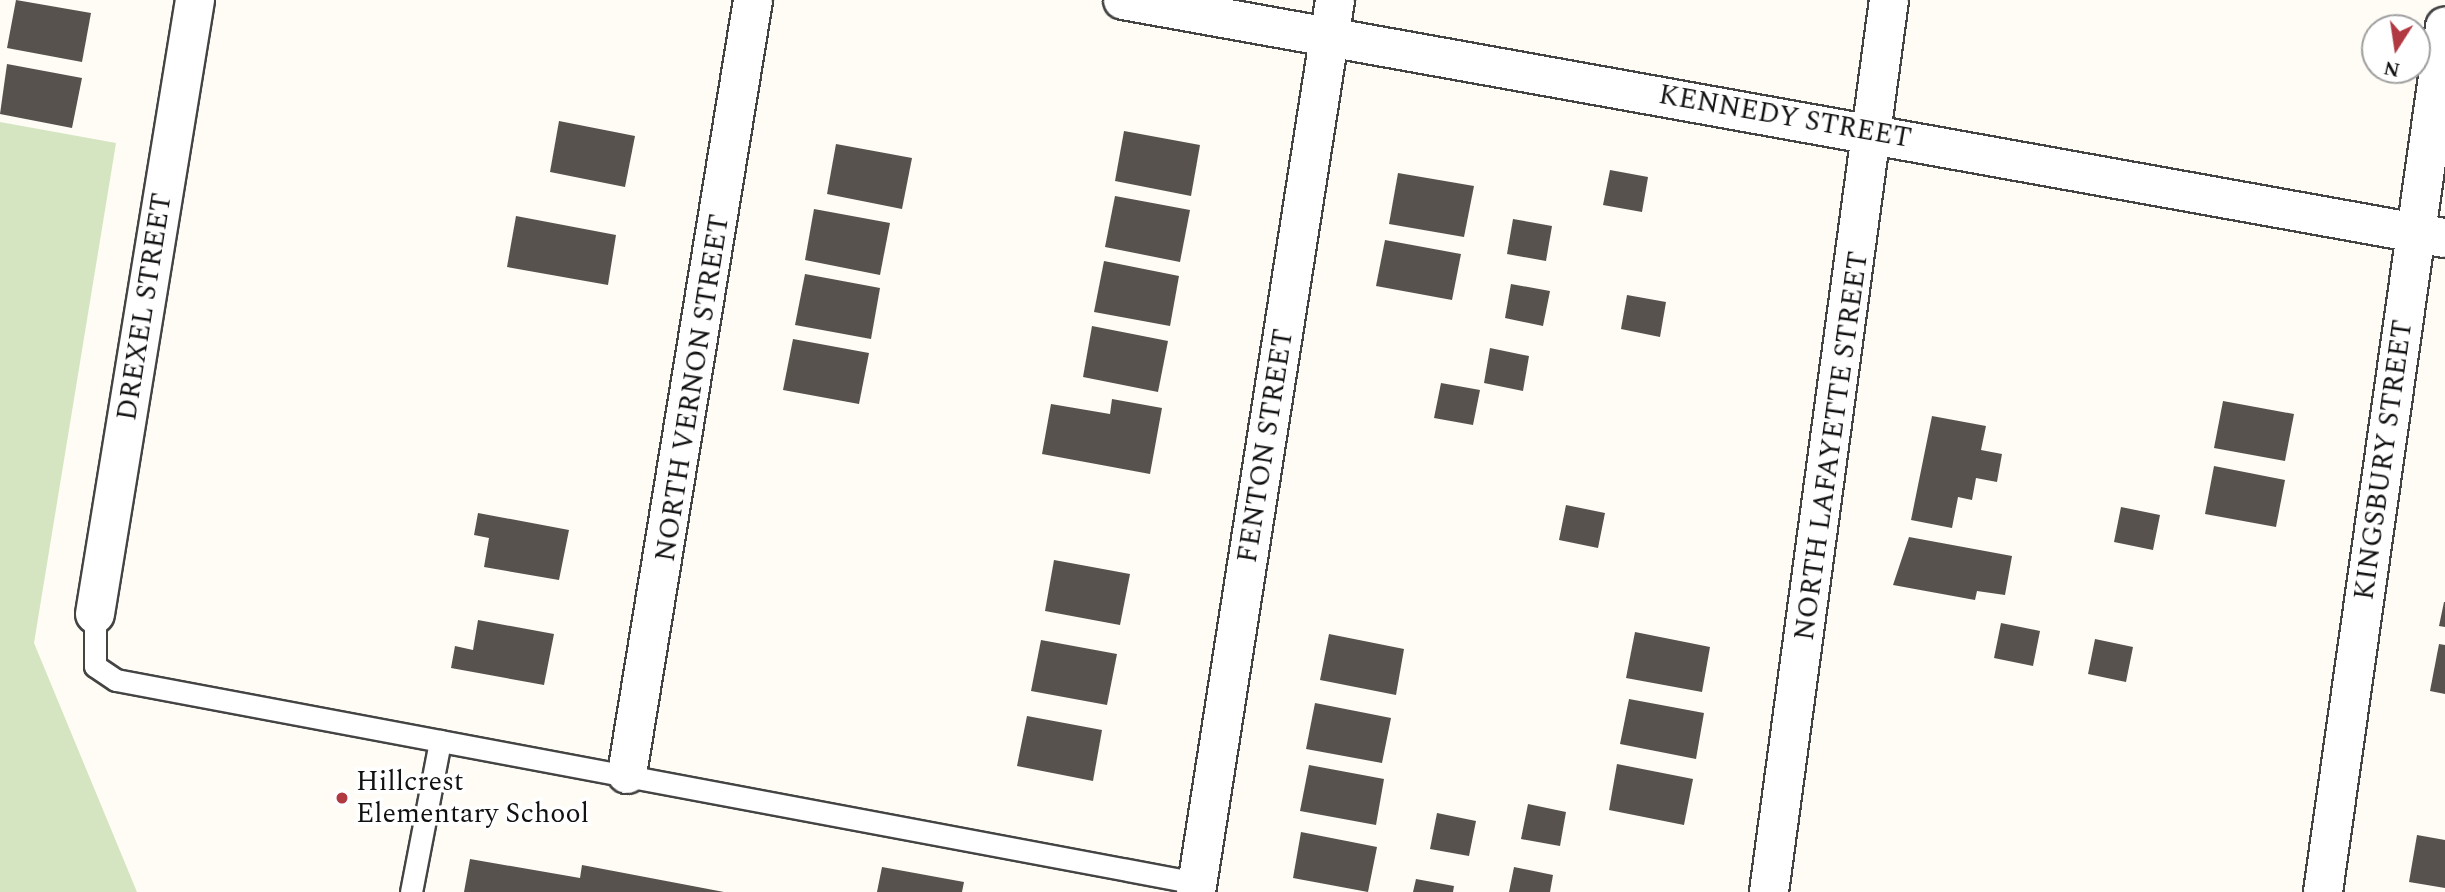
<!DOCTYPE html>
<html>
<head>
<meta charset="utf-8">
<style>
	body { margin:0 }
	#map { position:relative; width:2445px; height:892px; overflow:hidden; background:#fefcf5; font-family:Spectral,serif }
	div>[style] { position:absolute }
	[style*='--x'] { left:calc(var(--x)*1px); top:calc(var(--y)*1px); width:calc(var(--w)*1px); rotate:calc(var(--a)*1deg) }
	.green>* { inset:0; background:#d5e5c2 }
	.building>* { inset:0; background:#58524e }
	.roads { filter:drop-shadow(2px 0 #444) drop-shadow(-2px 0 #444) drop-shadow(0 2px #444) drop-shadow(0 -2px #444) }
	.lane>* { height:21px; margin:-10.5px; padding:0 10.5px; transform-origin:10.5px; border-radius:10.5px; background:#fff }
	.street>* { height:38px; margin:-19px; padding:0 19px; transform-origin:19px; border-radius:19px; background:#fff }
	.dots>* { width:19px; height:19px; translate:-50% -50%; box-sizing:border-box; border:4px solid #fff; border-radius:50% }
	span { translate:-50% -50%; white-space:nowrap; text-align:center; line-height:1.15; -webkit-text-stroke:7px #fff; paint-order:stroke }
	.street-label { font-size:28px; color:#111 }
	.poi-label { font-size:28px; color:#111 }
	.left { translate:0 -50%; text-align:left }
	.north { position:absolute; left:2361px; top:14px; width:70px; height:70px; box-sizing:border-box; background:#fff; border:2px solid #a0a0a0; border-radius:50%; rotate:192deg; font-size:19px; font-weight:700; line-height:28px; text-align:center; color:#111 }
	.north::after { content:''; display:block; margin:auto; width:24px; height:32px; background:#b13942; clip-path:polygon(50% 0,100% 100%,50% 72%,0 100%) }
</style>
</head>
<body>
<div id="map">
	<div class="green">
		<i style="clip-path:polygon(0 122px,116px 143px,34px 643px,137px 892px,0 892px)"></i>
	</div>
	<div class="building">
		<i style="clip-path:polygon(16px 0,91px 13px,82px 62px,7px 48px)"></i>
		<i style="clip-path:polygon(7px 64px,82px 78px,72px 128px,0 114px)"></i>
		<i style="clip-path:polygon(559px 121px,635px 136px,625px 187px,550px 172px)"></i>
		<i style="clip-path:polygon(1124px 131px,1200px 145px,1191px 196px,1115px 181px)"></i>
		<i style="clip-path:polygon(836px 144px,912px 158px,902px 209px,827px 194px)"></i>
		<i style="clip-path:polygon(1610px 170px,1648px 177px,1642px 212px,1603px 205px)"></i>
		<i style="clip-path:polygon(1398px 173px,1474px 186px,1464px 237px,1389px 224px)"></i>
		<i style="clip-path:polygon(1115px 196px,1190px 210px,1180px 262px,1105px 247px)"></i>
		<i style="clip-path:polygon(814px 209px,890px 223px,880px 275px,805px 260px)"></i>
		<i style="clip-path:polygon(516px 216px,616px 235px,608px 285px,507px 267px)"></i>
		<i style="clip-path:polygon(1513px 219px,1552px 226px,1546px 261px,1507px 254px)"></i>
		<i style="clip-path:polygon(1385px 240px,1461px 254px,1452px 300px,1376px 286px)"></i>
		<i style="clip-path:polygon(1104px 261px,1179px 276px,1170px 326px,1094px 312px)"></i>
		<i style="clip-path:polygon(805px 274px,880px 288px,871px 339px,795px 325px)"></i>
		<i style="clip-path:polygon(1511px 284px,1550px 291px,1543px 326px,1505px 318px)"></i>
		<i style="clip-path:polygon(1627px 295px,1666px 302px,1660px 337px,1621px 329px)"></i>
		<i style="clip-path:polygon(1092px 326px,1168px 341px,1158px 392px,1083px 377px)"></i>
		<i style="clip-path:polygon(793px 339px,869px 353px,859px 404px,783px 390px)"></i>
		<i style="clip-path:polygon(1490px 348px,1529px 356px,1523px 391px,1484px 383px)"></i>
		<i style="clip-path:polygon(1441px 383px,1480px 390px,1473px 425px,1434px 418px)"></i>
		<i style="clip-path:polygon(1112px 399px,1162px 408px,1150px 474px,1042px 454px,1051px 404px,1110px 414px)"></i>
		<i style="clip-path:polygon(2223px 401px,2294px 414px,2285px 461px,2214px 448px)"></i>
		<i style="clip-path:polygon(1932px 416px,1986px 426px,1981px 450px,2002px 454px,1997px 482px,1976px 478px,1972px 500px,1958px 497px,1952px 528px,1911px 520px)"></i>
		<i style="clip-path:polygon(2214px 466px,2285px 480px,2276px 527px,2205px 514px)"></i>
		<i style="clip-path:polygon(1566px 505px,1605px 513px,1598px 548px,1559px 540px)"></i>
		<i style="clip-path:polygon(2121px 507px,2160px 515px,2153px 550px,2114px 542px)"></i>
		<i style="clip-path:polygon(478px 513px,569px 530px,559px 580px,484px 567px,489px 538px,474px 535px)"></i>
		<i style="clip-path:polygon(1909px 537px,2012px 556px,2005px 595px,1977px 591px,1975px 600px,1893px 585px)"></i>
		<i style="clip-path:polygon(1054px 560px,1130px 574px,1120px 625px,1045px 611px)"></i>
		<i style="clip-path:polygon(2444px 602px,2445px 602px,2445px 627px,2439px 626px)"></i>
		<i style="clip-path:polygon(478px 620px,554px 634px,544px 685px,451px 668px,455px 646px,473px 650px)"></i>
		<i style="clip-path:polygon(2001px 623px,2040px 631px,2033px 666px,1994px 658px)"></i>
		<i style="clip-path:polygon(1635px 632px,1710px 647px,1702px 692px,1626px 678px)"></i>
		<i style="clip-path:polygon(1329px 634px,1404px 649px,1396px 695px,1320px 680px)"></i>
		<i style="clip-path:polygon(2095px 639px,2133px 647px,2126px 682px,2088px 674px)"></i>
		<i style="clip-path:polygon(1041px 640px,1117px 654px,1107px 705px,1031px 691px)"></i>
		<i style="clip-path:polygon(2439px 644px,2445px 645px,2445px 694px,2430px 691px)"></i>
		<i style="clip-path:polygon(1629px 699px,1704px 713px,1696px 759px,1620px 744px)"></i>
		<i style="clip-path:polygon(1315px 703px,1391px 718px,1382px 763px,1306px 749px)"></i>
		<i style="clip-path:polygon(1027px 716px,1102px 730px,1093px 781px,1017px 766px)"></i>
		<i style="clip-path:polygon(1617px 764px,1693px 779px,1684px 825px,1609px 810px)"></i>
		<i style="clip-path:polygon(1309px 765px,1384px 779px,1376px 825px,1300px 811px)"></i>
		<i style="clip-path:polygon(1528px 804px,1566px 812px,1560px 846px,1521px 839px)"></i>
		<i style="clip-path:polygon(1437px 813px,1476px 821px,1469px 856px,1430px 849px)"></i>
		<i style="clip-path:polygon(1301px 832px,1377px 847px,1368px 892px,1293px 878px)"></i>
		<i style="clip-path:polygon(2417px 835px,2445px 840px,2445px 888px,2409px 882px)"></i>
		<i style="clip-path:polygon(470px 859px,580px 878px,582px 865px,724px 892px,464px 892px)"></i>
		<i style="clip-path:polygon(882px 867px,964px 882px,962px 892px,877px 892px)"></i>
		<i style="clip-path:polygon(1514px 867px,1553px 875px,1550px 892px,1509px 892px)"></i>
		<i style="clip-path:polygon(1416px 879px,1454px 886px,1453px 892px,1413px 892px)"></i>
	</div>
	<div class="roads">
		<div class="lane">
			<i style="--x:95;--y:614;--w:52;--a:90"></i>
			<i style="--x:95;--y:666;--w:25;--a:34"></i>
			<i style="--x:116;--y:680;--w:1100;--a:10.64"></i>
			<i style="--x:411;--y:892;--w:154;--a:-79.1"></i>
		</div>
		<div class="street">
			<i style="--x:1123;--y:0;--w:1343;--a:10.21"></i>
			<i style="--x:95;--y:614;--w:622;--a:-80.75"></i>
			<i style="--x:627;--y:774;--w:784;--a:-80.75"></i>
			<i style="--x:1196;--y:892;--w:903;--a:-81.14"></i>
			<i style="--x:1769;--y:892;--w:900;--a:-82.34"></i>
			<i style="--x:2323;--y:892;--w:874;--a:-81.97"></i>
		</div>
	</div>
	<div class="dots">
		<i style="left:342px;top:798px;background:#b13942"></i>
	</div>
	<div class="street-label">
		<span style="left:1785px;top:117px;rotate:10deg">KENNEDY STREET</span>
		<span style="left:145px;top:307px;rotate:-81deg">DREXEL STREET</span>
		<span style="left:693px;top:388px;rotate:-81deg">NORTH VERNON STREET</span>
		<span style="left:1266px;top:446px;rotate:-81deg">FENTON STREET</span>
		<span style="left:1832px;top:446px;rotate:-82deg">NORTH LAFAYETTE STREET</span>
		<span style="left:2384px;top:460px;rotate:-82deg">KINGSBURY STREET</span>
	</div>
	<div class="poi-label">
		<span class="left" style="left:356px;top:798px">Hillcrest<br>Elementary School</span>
	</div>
	<div class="north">N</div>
</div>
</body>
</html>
